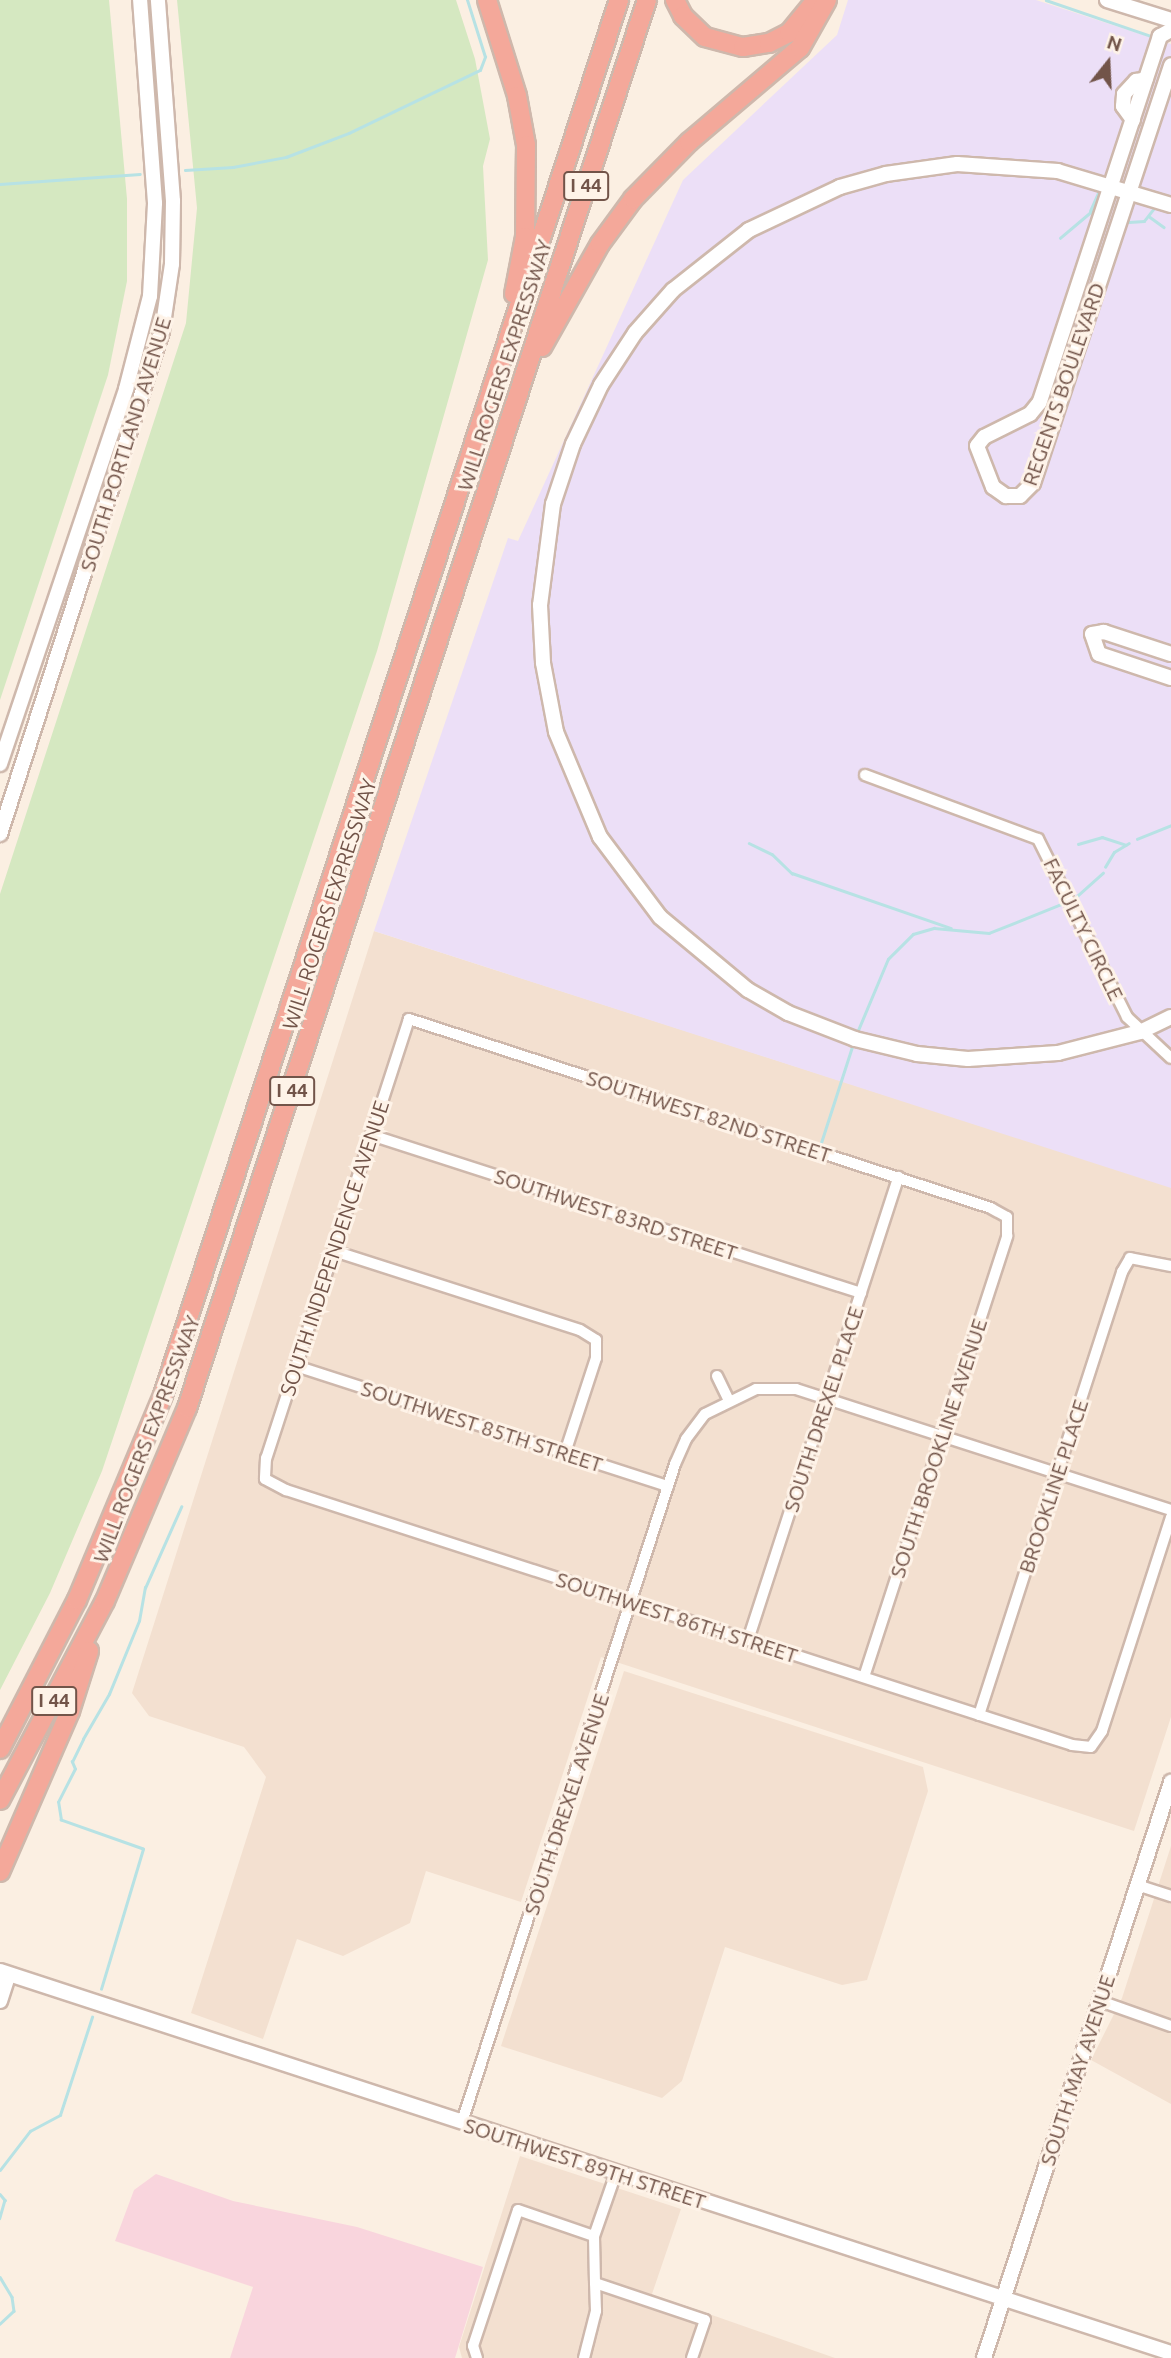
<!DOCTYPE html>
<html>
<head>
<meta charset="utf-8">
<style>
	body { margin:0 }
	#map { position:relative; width:1171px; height:2358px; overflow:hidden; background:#fbefe2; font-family:Ubuntu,sans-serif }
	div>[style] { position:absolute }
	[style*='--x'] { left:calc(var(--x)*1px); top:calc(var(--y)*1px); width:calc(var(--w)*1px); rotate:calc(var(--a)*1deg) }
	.residential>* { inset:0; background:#f3e0d0 }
	.education>* { inset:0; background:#ecdff7 }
	.medical>* { inset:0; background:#f9d5dd }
	.green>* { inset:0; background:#d5e8c1 }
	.stream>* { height:2.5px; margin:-1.25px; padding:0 1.25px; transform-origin:1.25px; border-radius:1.25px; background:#b7e2e4 }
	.roads { filter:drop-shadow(2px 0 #ceb8ac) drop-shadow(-2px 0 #ceb8ac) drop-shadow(0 2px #ceb8ac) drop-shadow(0 -2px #ceb8ac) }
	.street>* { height:10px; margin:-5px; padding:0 5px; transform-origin:5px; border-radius:5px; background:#fff }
	.secondary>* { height:14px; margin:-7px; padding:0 7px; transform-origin:7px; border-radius:7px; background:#fff }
	.highway>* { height:18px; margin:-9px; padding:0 9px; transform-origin:9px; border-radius:9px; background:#f4a89a }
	span { translate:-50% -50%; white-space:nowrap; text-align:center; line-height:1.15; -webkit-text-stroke:6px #fef3e8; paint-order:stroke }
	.shield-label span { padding:2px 5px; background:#fef3e8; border:2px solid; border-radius:5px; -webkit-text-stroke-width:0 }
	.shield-label { font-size:19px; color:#725449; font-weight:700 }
	.street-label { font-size:21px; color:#725449 }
	.north { position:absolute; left:1073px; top:28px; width:70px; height:70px; -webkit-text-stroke:5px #fef3e8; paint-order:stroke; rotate:18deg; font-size:19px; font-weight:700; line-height:28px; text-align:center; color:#725449 }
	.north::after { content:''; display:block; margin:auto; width:24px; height:32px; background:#725449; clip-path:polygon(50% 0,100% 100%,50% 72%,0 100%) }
</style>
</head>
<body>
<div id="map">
	<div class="residential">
		<i style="clip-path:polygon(374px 931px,1171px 1187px,1171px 1717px,1134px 1831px,601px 1657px,521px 1902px,426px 1871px,410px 1923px,343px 1956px,297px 1939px,263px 2039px,191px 2013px,266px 1777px,244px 1747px,149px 1716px,132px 1693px)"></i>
		<i style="clip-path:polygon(624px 1671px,923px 1767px,928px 1791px,867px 1980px,842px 1985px,725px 1947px,682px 2081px,662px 2098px,501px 2046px)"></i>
		<i style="clip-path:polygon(1171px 1846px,1171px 2104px,1091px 2060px,1122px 1998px)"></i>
		<i style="clip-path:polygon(520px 2156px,681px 2209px,652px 2294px,835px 2358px,462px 2358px,459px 2347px)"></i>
	</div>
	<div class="education">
		<i style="clip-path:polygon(848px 0,1036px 0,1171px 44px,1171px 1188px,374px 931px,508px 538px,518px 541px,683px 180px,837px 35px)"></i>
	</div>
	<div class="medical">
		<i style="clip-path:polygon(156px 2174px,233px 2201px,357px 2227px,483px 2267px,455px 2358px,230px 2358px,253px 2287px,115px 2241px,134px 2190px)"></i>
	</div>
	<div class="green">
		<i style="clip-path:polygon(0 0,109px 0,127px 199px,127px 281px,108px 375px,0 700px)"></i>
		<i style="clip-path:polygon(177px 0,456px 0,475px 59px,490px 139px,483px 166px,488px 260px,377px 651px,102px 1471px,50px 1593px,0 1690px,0 894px,186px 323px,197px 208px)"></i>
	</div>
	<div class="stream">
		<i style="--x:1046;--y:0;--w:111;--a:18.9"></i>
		<i style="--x:185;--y:170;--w:48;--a:-3.6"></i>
		<i style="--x:233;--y:167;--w:54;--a:-10.7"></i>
		<i style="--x:286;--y:157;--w:67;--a:-20.9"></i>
		<i style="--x:349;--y:133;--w:145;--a:-25.7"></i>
		<i style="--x:480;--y:70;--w:14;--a:-69"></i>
		<i style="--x:485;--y:57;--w:60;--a:-107.5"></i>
		<i style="--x:0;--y:184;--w:140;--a:-4.1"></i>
		<i style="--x:1090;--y:211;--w:22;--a:-66"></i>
		<i style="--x:1150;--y:217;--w:17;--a:36"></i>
		<i style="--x:1129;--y:222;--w:15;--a:-4"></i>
		<i style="--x:1144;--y:221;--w:18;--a:-52"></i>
		<i style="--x:1060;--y:238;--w:42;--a:-40.2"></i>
		<i style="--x:1137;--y:839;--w:37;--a:-22"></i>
		<i style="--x:749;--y:843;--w:25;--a:26"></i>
		<i style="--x:772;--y:854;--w:28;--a:44"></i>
		<i style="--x:792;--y:873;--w:168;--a:19.1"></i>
		<i style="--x:1078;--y:844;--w:25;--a:-16"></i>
		<i style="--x:1102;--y:837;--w:25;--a:18"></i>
		<i style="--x:1105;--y:867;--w:17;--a:-59"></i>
		<i style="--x:1114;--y:852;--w:17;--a:-31"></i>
		<i style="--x:1076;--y:897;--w:36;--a:-42"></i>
		<i style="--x:856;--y:1035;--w:82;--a:-67.2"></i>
		<i style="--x:888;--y:959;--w:35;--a:-45"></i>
		<i style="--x:913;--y:934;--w:22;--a:-16"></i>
		<i style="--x:934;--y:928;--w:55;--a:5.2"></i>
		<i style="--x:989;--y:933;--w:81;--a:-21.8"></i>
		<i style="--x:820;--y:1146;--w:107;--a:-72.1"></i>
		<i style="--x:101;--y:1989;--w:146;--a:-73.3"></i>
		<i style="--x:143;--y:1849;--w:87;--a:-160.5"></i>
		<i style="--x:61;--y:1820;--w:18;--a:-99"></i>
		<i style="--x:58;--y:1802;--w:37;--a:-63"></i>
		<i style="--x:75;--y:1769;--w:8;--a:-113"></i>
		<i style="--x:72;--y:1762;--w:25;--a:-64"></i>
		<i style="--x:83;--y:1739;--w:52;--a:-60"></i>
		<i style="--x:109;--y:1694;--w:79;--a:-67.7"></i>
		<i style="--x:139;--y:1621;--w:34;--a:-80"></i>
		<i style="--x:145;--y:1588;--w:89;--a:-66"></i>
		<i style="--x:0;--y:2170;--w:49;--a:-52.4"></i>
		<i style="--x:30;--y:2131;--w:34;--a:-28"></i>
		<i style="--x:60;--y:2115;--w:103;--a:-71.9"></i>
		<i style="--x:0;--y:2194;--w:8;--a:50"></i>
		<i style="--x:5;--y:2200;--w:19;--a:106"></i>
		<i style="--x:0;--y:2277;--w:23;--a:59"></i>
		<i style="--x:12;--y:2297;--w:14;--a:82"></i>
		<i style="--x:14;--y:2311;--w:19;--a:137"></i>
	</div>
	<div class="roads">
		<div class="street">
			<i style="--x:865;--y:775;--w:184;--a:20.3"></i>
			<i style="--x:1038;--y:839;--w:199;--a:63.4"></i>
			<i style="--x:1127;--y:1017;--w:60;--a:43"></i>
			<i style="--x:371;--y:1135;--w:515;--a:17.87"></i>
			<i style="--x:334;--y:1251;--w:258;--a:17.8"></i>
			<i style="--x:580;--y:1330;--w:19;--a:32"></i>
			<i style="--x:596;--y:1340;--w:18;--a:90"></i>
			<i style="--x:596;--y:1358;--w:100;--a:108.1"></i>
			<i style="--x:296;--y:1366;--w:391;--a:17.9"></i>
			<i style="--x:717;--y:1376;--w:25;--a:64"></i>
			<i style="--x:748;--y:1640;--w:487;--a:-72"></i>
			<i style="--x:864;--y:1677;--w:464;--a:-72"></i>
			<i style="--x:1007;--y:1236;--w:19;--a:-90"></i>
			<i style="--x:1007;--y:1217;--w:18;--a:-151"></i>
			<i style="--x:991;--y:1208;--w:612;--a:-162.01"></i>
			<i style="--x:409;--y:1019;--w:462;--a:108"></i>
			<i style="--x:266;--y:1458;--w:21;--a:93"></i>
			<i style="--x:265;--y:1479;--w:24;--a:28"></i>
			<i style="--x:286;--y:1490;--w:826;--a:17.97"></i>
			<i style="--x:1072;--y:1745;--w:19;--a:6"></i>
			<i style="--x:1091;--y:1747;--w:19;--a:-55"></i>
			<i style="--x:1102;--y:1731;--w:225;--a:-72.1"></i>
			<i style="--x:979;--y:1715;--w:466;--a:-72.1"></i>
			<i style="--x:1122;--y:1272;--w:16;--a:-60"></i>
			<i style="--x:1130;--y:1258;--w:42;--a:11"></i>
			<i style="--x:1137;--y:1885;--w:36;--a:18"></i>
			<i style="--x:1100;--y:2001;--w:75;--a:19.4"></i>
			<i style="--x:462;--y:2122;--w:692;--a:-72.06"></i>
			<i style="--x:675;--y:1464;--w:27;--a:-66"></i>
			<i style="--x:686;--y:1439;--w:31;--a:-53"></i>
			<i style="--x:705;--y:1414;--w:57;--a:-26.1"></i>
			<i style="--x:756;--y:1389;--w:40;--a:0"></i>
			<i style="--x:796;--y:1389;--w:394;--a:17.9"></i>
			<i style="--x:616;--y:2173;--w:67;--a:109.2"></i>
			<i style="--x:594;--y:2236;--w:47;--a:88.8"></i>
			<i style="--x:595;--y:2283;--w:116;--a:18.6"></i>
			<i style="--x:705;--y:2320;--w:40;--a:108.9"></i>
			<i style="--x:477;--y:2358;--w:13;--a:-108"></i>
			<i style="--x:473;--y:2346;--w:143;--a:-71.7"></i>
			<i style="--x:518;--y:2210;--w:80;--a:18.9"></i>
			<i style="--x:584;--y:2358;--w:49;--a:-75.7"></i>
			<i style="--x:596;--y:2311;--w:28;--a:-92"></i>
		</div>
		<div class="secondary">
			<i style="--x:1107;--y:0;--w:67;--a:17.4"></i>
			<i style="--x:1171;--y:30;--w:13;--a:151"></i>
			<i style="--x:1160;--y:36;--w:386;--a:108.2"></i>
			<i style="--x:1039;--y:403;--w:14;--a:129"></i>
			<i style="--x:1030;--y:414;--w:51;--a:153.4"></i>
			<i style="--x:984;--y:437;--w:11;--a:128"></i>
			<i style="--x:977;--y:446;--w:44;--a:68.7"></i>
			<i style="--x:993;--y:487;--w:16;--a:35"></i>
			<i style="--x:1006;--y:496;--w:14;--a:0"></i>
			<i style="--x:1020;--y:496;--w:18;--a:-45"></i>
			<i style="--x:1033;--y:483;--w:440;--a:-71.7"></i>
			<i style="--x:1133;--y:120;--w:17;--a:-126"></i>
			<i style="--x:1123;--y:106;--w:12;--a:-85"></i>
			<i style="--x:1124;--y:94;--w:18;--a:-47"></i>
			<i style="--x:1136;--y:81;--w:10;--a:-11"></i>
			<i style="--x:1171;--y:205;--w:118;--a:-163.3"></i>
			<i style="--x:1058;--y:171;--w:101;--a:-176"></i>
			<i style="--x:957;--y:164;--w:72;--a:172"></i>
			<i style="--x:886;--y:174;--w:48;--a:164.2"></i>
			<i style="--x:840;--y:187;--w:101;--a:154.7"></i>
			<i style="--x:749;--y:230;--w:97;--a:141.7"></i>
			<i style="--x:673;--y:290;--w:57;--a:131.5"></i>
			<i style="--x:635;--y:333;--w:62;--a:123.2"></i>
			<i style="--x:601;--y:385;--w:65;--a:115.4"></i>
			<i style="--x:573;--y:444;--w:63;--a:108.4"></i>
			<i style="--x:553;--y:504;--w:102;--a:97.3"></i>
			<i style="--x:540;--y:605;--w:58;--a:87"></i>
			<i style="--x:543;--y:663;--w:70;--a:79.3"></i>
			<i style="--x:556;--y:732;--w:114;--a:67.3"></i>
			<i style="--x:600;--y:837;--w:100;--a:53.1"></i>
			<i style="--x:660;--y:917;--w:114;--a:39.7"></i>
			<i style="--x:748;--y:990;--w:46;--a:29.9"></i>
			<i style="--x:788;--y:1013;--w:72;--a:21.2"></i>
			<i style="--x:855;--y:1039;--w:64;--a:13.6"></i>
			<i style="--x:917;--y:1054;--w:51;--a:5.6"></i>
			<i style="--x:968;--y:1059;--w:90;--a:-3.8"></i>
			<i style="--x:1058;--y:1053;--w:85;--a:-14.4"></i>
			<i style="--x:1140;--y:1032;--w:34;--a:-26"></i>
			<i style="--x:1171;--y:654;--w:71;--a:-161.8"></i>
			<i style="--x:1104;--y:632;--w:12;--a:171"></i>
			<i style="--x:1092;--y:634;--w:21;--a:71"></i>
			<i style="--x:1099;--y:654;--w:76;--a:18.4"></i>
			<i style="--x:0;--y:764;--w:396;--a:-71.4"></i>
			<i style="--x:126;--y:389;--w:96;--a:-75.5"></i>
			<i style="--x:150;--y:296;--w:93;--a:-86.9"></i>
			<i style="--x:155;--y:203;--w:204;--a:-94.2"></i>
			<i style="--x:0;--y:834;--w:528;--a:-72.15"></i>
			<i style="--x:162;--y:331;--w:68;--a:-81.5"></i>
			<i style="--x:172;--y:264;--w:63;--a:-89.1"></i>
			<i style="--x:173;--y:201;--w:202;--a:-94.3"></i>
			<i style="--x:0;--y:1971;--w:1232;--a:18.07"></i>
			<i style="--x:0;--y:2001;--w:28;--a:-72"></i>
			<i style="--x:984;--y:2358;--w:606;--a:-72.01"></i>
		</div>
		<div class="highway">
			<i style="--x:487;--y:0;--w:101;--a:72.6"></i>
			<i style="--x:517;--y:96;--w:50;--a:79.6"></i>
			<i style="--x:526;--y:145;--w:92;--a:90.6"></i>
			<i style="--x:525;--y:237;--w:58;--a:100.9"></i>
			<i style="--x:675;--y:0;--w:18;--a:63"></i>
			<i style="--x:683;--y:16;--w:30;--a:44"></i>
			<i style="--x:705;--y:37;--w:39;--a:15"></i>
			<i style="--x:743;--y:47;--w:26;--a:-9"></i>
			<i style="--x:769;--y:43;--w:22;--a:-27"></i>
			<i style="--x:789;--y:33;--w:43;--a:-50.7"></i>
			<i style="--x:542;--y:347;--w:118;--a:-60.6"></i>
			<i style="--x:600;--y:244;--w:56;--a:-53.7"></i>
			<i style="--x:633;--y:199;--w:80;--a:-45.5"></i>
			<i style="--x:689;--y:142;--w:145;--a:-40.3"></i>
			<i style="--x:800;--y:48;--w:55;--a:-60.6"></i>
			<i style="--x:0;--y:1749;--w:168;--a:-62.7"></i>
			<i style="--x:77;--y:1600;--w:222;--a:-67.2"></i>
			<i style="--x:163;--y:1395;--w:1468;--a:-71.9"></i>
			<i style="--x:0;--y:1800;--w:225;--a:-62.2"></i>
			<i style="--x:105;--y:1601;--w:210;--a:-67"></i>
			<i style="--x:187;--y:1408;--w:1481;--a:-71.91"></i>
			<i style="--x:0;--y:1872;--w:176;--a:-66.5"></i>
			<i style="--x:70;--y:1711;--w:63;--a:-72.4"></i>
		</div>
	</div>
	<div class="shield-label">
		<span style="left:586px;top:186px">I 44</span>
		<span style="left:292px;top:1091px">I 44</span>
		<span style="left:54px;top:1701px">I 44</span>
	</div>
	<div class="street-label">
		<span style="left:504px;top:365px;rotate:-72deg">WILL ROGERS EXPRESSWAY</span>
		<span style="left:1063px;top:384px;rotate:-71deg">REGENTS BOULEVARD</span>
		<span style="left:125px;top:444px;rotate:-73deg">SOUTH PORTLAND AVENUE</span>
		<span style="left:329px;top:904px;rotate:-72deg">WILL ROGERS EXPRESSWAY</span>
		<span style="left:1084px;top:929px;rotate:64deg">FACULTY CIRCLE</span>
		<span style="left:709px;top:1116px;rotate:18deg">SOUTHWEST 82ND STREET</span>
		<span style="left:616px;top:1214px;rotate:18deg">SOUTHWEST 83RD STREET</span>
		<span style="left:334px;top:1248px;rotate:-72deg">SOUTH INDEPENDENCE AVENUE</span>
		<span style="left:823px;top:1409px;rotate:-72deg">SOUTH DREXEL PLACE</span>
		<span style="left:482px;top:1426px;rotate:18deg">SOUTHWEST 85TH STREET</span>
		<span style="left:146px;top:1439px;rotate:-69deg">WILL ROGERS EXPRESSWAY</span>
		<span style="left:938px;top:1448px;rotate:-72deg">SOUTH BROOKLINE AVENUE</span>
		<span style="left:1053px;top:1486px;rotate:-72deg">BROOKLINE PLACE</span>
		<span style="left:677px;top:1617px;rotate:18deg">SOUTHWEST 86TH STREET</span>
		<span style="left:566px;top:1804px;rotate:-72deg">SOUTH DREXEL AVENUE</span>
		<span style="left:1077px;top:2070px;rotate:-72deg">SOUTH MAY AVENUE</span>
		<span style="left:585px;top:2163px;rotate:18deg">SOUTHWEST 89TH STREET</span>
	</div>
	<div class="north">N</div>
</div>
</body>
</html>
